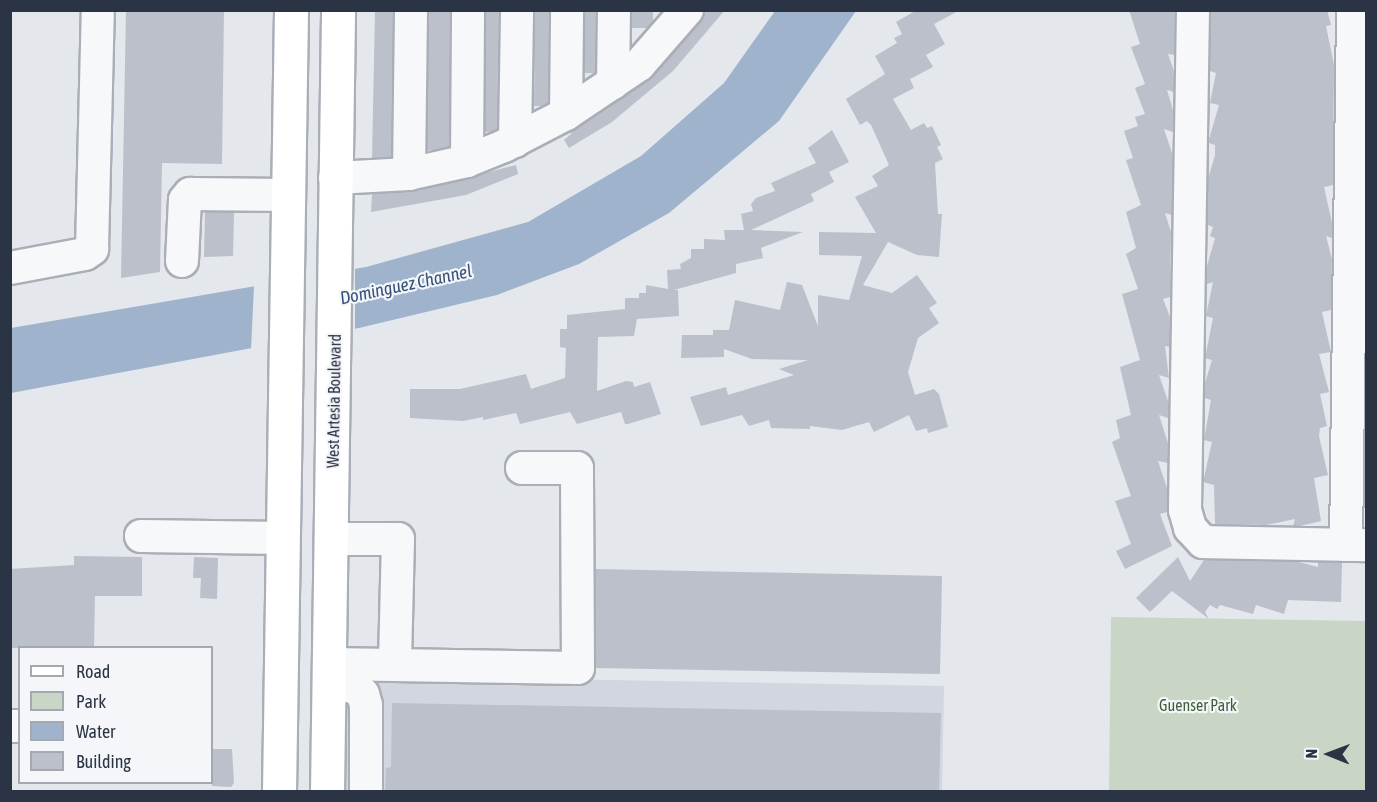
<!DOCTYPE html>
<html>
<head>
<meta charset="utf-8">
<style>
	body { margin:0 }
	#map { position:relative; width:1377px; height:802px; overflow:hidden; background:#e4e7ec; font-family:"Asap Condensed",sans-serif }
	div>[style] { position:absolute }
	[style*='--x'] { left:calc(var(--x)*1px); top:calc(var(--y)*1px); width:calc(var(--w)*1px); rotate:calc(var(--a)*1deg) }
	.built>* { inset:0; background:#d2d6de }
	.green>* { inset:0; background:#c9d6c5 }
	.water>* { inset:0; background:#9fb4cc }
	.pier>* { inset:0; background:#e4e7ec }
	.building>* { inset:0; background:#bbc0ca }
	.roads { filter:drop-shadow(2px 0 #a9aeb7) drop-shadow(-2px 0 #a9aeb7) drop-shadow(0 2px #a9aeb7) drop-shadow(0 -2px #a9aeb7) }
	.minor>* { height:32px; margin:-16px; padding:0 16px; transform-origin:16px; border-radius:16px; background:#f7f8fa }
	.major>* { height:33px; margin:-16.5px; padding:0 16.5px; transform-origin:16.5px; border-radius:16.5px; background:#fff }
	span { translate:-50% -50%; white-space:nowrap; text-align:center; line-height:1.15; -webkit-text-stroke:4.5px #f4f6f9; paint-order:stroke }
	.street-label { font-size:16px; color:#2b3445 }
	.park-label { font-size:16px; color:#3f6138 }
	.water-label { font-size:18px; color:#34527a; font-style:italic }
	.frame { position:absolute; inset:0; border:12px solid #2b3445; pointer-events:none }
	.legend { position:absolute; left:18px; top:646px; width:195px; height:138px; box-sizing:border-box; background:#f4f6f9; border:2px solid #a4a8b1; margin:0; padding:8px 10px; list-style:none; font-size:18px; color:#2b3445 }
	.legend li { display:flex; align-items:center; gap:12px; height:30px }
	.legend b { width:30px; border:2px solid #a4a8b1 }
	.north { position:absolute; left:1299px; top:724px; width:60px; height:60px; -webkit-text-stroke:4px #f4f6f9; paint-order:stroke; rotate:271deg; font-size:16px; font-weight:700; line-height:24px; text-align:center; color:#2b3445 }
	.north::after { content:''; display:block; margin:auto; width:21px; height:27px; background:#2b3445; clip-path:polygon(50% 0,100% 100%,50% 72%,0 100%) }
</style>
</head>
<body>
<div id="map">
	<div class="built">
		<i style="clip-path:polygon(334px 675px,944px 686px,942px 791px,331px 792px)"></i>
	</div>
	<div class="green">
		<i style="clip-path:polygon(1111px 617px,1366px 621px,1366px 791px,1109px 792px)"></i>
	</div>
	<div class="water">
		<i style="clip-path:polygon(775px 11px,856px 11px,779px 121px,669px 213px,579px 264px,497px 295px,359px 328px,11px 393px,11px 328px,366px 267px,528px 222px,641px 156px,724px 83px)"></i>
	</div>
	<div class="pier">
		<i style="clip-path:polygon(355px 266px,355px 332px,251px 350px,254px 285px)"></i>
	</div>
	<div class="building">
		<i style="clip-path:polygon(126px 10px,224px 10px,222px 164px,162px 163px,160px 272px,121px 278px)"></i>
		<i style="clip-path:polygon(375px 10px,393px 10px,391px 157px,372px 158px)"></i>
		<i style="clip-path:polygon(429px 10px,450px 10px,449px 147px,434px 150px,427px 150px)"></i>
		<i style="clip-path:polygon(486px 10px,499px 10px,497px 129px,491px 132px,485px 132px)"></i>
		<i style="clip-path:polygon(535px 10px,549px 10px,548px 103px,542px 106px,534px 106px)"></i>
		<i style="clip-path:polygon(585px 10px,596px 10px,595px 73px,584px 73px)"></i>
		<i style="clip-path:polygon(632px 10px,653px 10px,653px 22px,647px 28px,632px 28px)"></i>
		<i style="clip-path:polygon(705px 10px,725px 10px,673px 71px,612px 122px,569px 148px,564px 140px,572px 133px,568px 133px,652px 77px,701px 22px)"></i>
		<i style="clip-path:polygon(917px 10px,960px 10px,934px 24px,945px 44px,926px 55px,933px 67px,910px 79px,914px 88px,893px 99px,911px 130px,924px 123px,927px 128px,932px 126px,941px 145px,937px 147px,943px 159px,935px 163px,938px 214px,942px 214px,939px 257px,917px 255px,888px 242px,863px 285px,892px 293px,917px 275px,937px 303px,929px 308px,939px 323px,918px 338px,908px 372px,915px 395px,934px 389px,939px 394px,948px 427px,928px 433px,927px 428px,916px 431px,909px 415px,874px 432px,869px 422px,842px 430px,810px 426px,810px 429px,771px 428px,769px 420px,749px 426px,742px 415px,701px 426px,690px 397px,726px 387px,728px 395px,794px 375px,779px 369px,808px 360px,752px 359px,724px 349px,724px 357px,681px 358px,682px 335px,713px 335px,713px 330px,729px 330px,735px 300px,780px 310px,787px 282px,802px 285px,818px 326px,818px 295px,849px 300px,862px 256px,819px 255px,819px 232px,876px 233px,855px 197px,878px 186px,872px 176px,889px 165px,871px 125px,867px 121px,860px 125px,846px 99px,885px 74px,875px 56px,897px 43px,894px 38px,902px 34px,896px 22px)"></i>
		<i style="clip-path:polygon(1129px 10px,1175px 10px,1174px 55px,1168px 54px,1174px 71px,1174px 92px,1167px 90px,1173px 110px,1173px 132px,1164px 129px,1173px 156px,1172px 215px,1165px 213px,1171px 232px,1170px 297px,1163px 299px,1170px 317px,1170px 347px,1165px 346px,1169px 378px,1159px 375px,1169px 404px,1168px 418px,1159px 415px,1168px 443px,1168px 463px,1158px 461px,1167px 488px,1167px 512px,1160px 514px,1172px 546px,1125px 569px,1116px 551px,1131px 544px,1115px 501px,1131px 496px,1112px 442px,1120px 438px,1116px 420px,1131px 415px,1120px 367px,1140px 360px,1122px 294px,1138px 289px,1126px 254px,1136px 248px,1126px 212px,1141px 205px,1126px 160px,1133px 158px,1124px 131px,1138px 126px,1135px 117px,1145px 114px,1135px 88px,1145px 84px,1131px 47px,1140px 44px)"></i>
		<i style="clip-path:polygon(1211px 10px,1327px 10px,1331px 25px,1326px 26px,1334px 65px,1333px 185px,1324px 187px,1332px 223px,1332px 238px,1326px 236px,1332px 259px,1331px 310px,1322px 312px,1331px 352px,1319px 354px,1329px 392px,1320px 394px,1327px 426px,1320px 428px,1319px 436px,1328px 475px,1314px 478px,1321px 521px,1300px 526px,1293px 526px,1295px 519px,1266px 525px,1215px 524px,1214px 485px,1203px 482px,1212px 442px,1204px 440px,1211px 400px,1205px 398px,1205px 383px,1212px 360px,1205px 358px,1213px 318px,1206px 316px,1213px 282px,1207px 284px,1207px 266px,1215px 238px,1210px 236px,1213px 227px,1208px 225px,1208px 179px,1215px 155px,1215px 145px,1209px 143px,1209px 139px,1219px 105px,1210px 103px,1216px 73px,1210px 71px)"></i>
		<i style="clip-path:polygon(832px 130px,849px 162px,829px 172px,834px 182px,811px 194px,814px 201px,751px 230px,803px 232px,761px 248px,763px 258px,736px 264px,736px 273px,674px 290px,678px 290px,679px 316px,637px 319px,634px 336px,598px 337px,597px 391px,626px 381px,633px 382px,634px 387px,650px 382px,661px 414px,628px 424px,625px 424px,621px 412px,577px 424px,570px 412px,520px 424px,516px 413px,483px 420px,483px 417px,463px 421px,410px 418px,410px 389px,460px 389px,526px 374px,531px 389px,565px 378px,566px 348px,560px 347px,560px 329px,567px 329px,567px 315px,625px 309px,625px 298px,639px 298px,639px 293px,646px 293px,646px 285px,668px 289px,667px 270px,681px 269px,680px 264px,691px 258px,691px 249px,704px 249px,704px 239px,725px 240px,724px 230px,744px 230px,741px 214px,753px 211px,751px 204px,756px 198px,775px 191px,771px 183px,816px 163px,808px 148px)"></i>
		<i style="clip-path:polygon(516px 165px,518px 174px,466px 195px,371px 212px,372px 194px,413px 192px)"></i>
		<i style="clip-path:polygon(205px 212px,234px 212px,233px 256px,204px 257px)"></i>
		<i style="clip-path:polygon(74px 556px,142px 557px,142px 596px,95px 596px,94px 648px,11px 648px,10px 569px,74px 565px)"></i>
		<i style="clip-path:polygon(194px 557px,218px 558px,217px 599px,200px 598px,201px 578px,193px 578px)"></i>
		<i style="clip-path:polygon(1178px 557px,1190px 581px,1204px 560px,1299px 562px,1318px 567px,1318px 562px,1342px 563px,1341px 602px,1288px 600px,1284px 614px,1256px 605px,1253px 614px,1220px 605px,1217px 609px,1210px 605px,1205px 612px,1209px 619px,1172px 591px,1150px 612px,1136px 598px)"></i>
		<i style="clip-path:polygon(596px 569px,942px 576px,940px 674px,596px 668px)"></i>
		<i style="clip-path:polygon(392px 703px,941px 713px,939px 792px,385px 792px,386px 768px,391px 767px)"></i>
		<i style="clip-path:polygon(212px 749px,232px 749px,234px 783px,231px 787px,212px 786px)"></i>
	</div>
	<div class="roads">
		<div class="minor">
			<i style="--x:1193;--y:10;--w:500;--a:90.92"></i>
			<i style="--x:1185;--y:510;--w:19;--a:74"></i>
			<i style="--x:1190;--y:528;--w:19;--a:47"></i>
			<i style="--x:1203;--y:542;--w:163;--a:1.1"></i>
			<i style="--x:613;--y:83;--w:73;--a:-89.2"></i>
			<i style="--x:566;--y:114;--w:104;--a:-89.4"></i>
			<i style="--x:515;--y:141;--w:131;--a:-89.1"></i>
			<i style="--x:467;--y:161;--w:151;--a:-89.6"></i>
			<i style="--x:409;--y:174;--w:164;--a:-89.3"></i>
			<i style="--x:335;--y:178;--w:74;--a:-3.1"></i>
			<i style="--x:409;--y:174;--w:59;--a:-12.6"></i>
			<i style="--x:467;--y:161;--w:40;--a:-22"></i>
			<i style="--x:504;--y:146;--w:70;--a:-27.3"></i>
			<i style="--x:566;--y:114;--w:88;--a:-33.9"></i>
			<i style="--x:639;--y:65;--w:73;--a:-48.9"></i>
			<i style="--x:182;--y:261;--w:61;--a:-87.2"></i>
			<i style="--x:185;--y:200;--w:8;--a:-50"></i>
			<i style="--x:190;--y:194;--w:98;--a:0.6"></i>
			<i style="--x:10;--y:268;--w:76;--a:-10.6"></i>
			<i style="--x:85;--y:254;--w:9;--a:-36"></i>
			<i style="--x:92;--y:249;--w:239;--a:-88.6"></i>
			<i style="--x:141;--y:536;--w:142;--a:0.8"></i>
			<i style="--x:332;--y:539;--w:66;--a:0"></i>
			<i style="--x:398;--y:539;--w:126;--a:91.4"></i>
			<i style="--x:1346;--y:545;--w:535;--a:-89.25"></i>
			<i style="--x:331;--y:664;--w:247;--a:0.9"></i>
			<i style="--x:578;--y:668;--w:200;--a:-90.3"></i>
			<i style="--x:577;--y:468;--w:55;--a:180"></i>
			<i style="--x:330;--y:684;--w:24;--a:7"></i>
			<i style="--x:354;--y:687;--w:11;--a:38"></i>
			<i style="--x:363;--y:694;--w:11;--a:75"></i>
			<i style="--x:366;--y:705;--w:87;--a:90"></i>
			<i style="--x:10;--y:726;--w:10;--a:0"></i>
		</div>
		<div class="major">
			<i style="--x:279;--y:792;--w:782;--a:-89.12"></i>
			<i style="--x:327;--y:792;--w:782;--a:-89.19"></i>
		</div>
	</div>
	<div class="street-label">
		<span style="left:334px;top:401px;rotate:-89deg">West Artesia Boulevard</span>
	</div>
	<div class="park-label">
		<span style="left:1198px;top:705px">Guenser Park</span>
	</div>
	<div class="water-label">
		<span style="left:406px;top:285px;rotate:-12deg">Dominguez Channel</span>
	</div>
	<div class="frame"></div>
	<ul class="legend">
	<li><b style="height:8px;background:#fff"></b>Road</li>
	<li><b style="height:16px;background:#c9d6c5"></b>Park</li>
	<li><b style="height:16px;background:#9fb4cc"></b>Water</li>
	<li><b style="height:16px;background:#bbc0ca"></b>Building</li>
	</ul>
	<div class="north">N</div>
</div>
</body>
</html>
